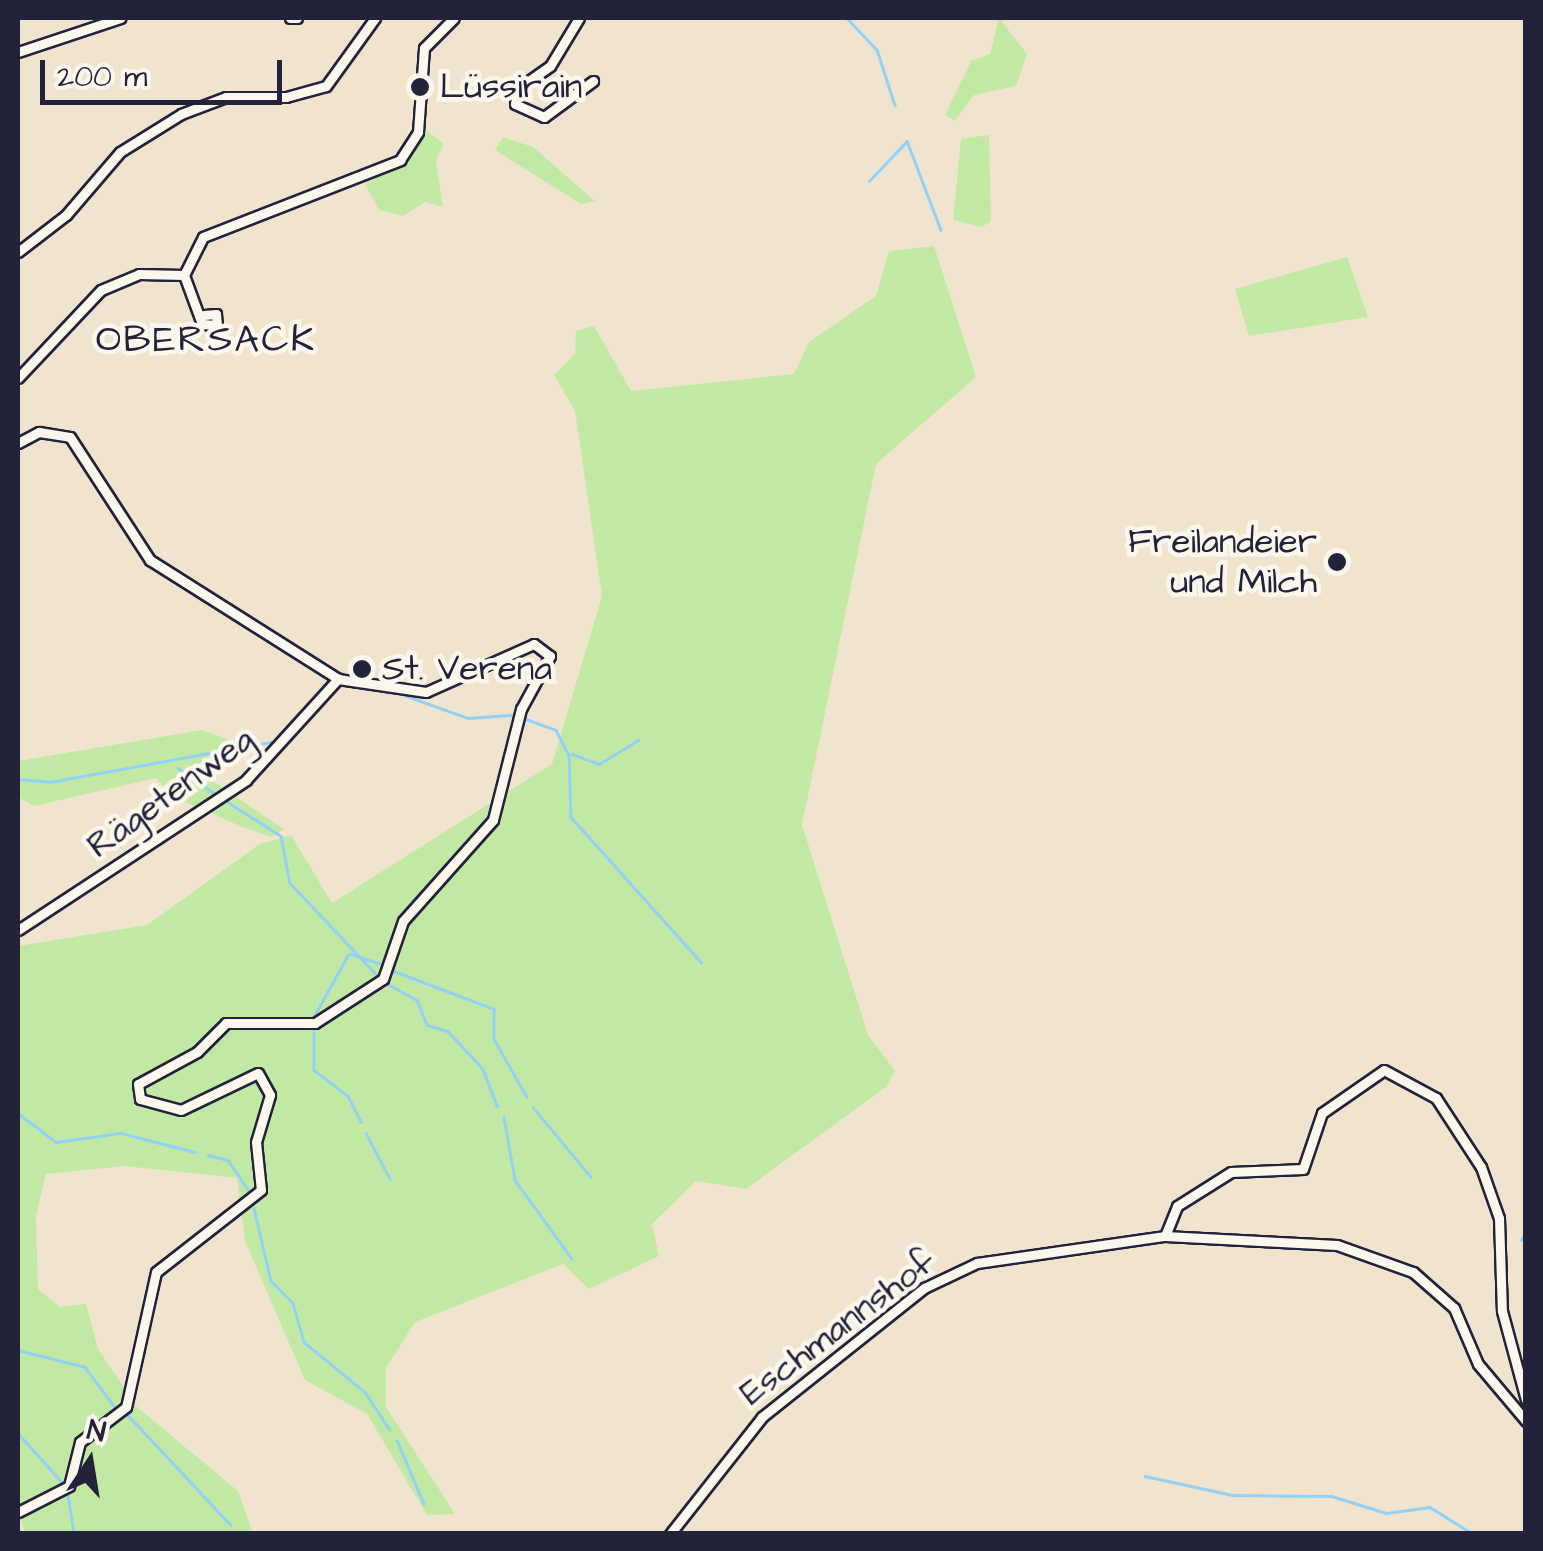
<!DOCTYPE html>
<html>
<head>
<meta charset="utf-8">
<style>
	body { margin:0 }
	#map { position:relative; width:1543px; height:1551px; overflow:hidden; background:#f0e4cf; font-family:"Architects Daughter",sans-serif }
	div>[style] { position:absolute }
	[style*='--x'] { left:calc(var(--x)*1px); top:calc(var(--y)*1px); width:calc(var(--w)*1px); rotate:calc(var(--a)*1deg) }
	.green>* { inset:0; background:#c2e9a4 }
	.stream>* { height:2.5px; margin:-1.25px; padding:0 1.25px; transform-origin:1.25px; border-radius:1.25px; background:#93d1f4 }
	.roads { filter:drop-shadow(2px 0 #22223b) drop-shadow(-2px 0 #22223b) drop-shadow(0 2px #22223b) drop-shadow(0 -2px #22223b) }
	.minor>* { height:9px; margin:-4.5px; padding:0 4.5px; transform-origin:4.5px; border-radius:4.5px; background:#fbf7ec }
	.dots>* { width:28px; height:28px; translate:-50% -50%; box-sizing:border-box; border:5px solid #fbf7ec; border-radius:50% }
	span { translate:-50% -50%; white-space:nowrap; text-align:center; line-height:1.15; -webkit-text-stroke:9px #fbf7ec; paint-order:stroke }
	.poi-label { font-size:35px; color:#22223b }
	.left { translate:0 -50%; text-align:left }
	.right { translate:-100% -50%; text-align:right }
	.street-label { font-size:35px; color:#22223b }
	.neighbourhood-label { font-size:38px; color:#22223b; letter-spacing:2.5px }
	.frame { position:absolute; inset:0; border:20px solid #22223b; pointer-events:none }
	.north { position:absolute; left:40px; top:1411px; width:100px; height:100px; -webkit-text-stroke:8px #fbf7ec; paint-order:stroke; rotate:12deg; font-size:28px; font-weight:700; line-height:40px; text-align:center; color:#22223b }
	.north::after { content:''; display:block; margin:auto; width:35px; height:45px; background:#22223b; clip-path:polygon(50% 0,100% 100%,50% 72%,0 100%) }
	.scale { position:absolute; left:40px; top:60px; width:242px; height:45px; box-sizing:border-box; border:5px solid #22223b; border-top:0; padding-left:12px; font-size:30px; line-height:35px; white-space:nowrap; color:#22223b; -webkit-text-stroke:8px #fbf7ec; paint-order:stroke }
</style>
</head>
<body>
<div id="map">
	<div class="green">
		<i style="clip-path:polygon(999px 18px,1027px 54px,1016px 86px,974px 95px,955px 121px,945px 115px,971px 61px,990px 54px)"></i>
		<i style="clip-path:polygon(426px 130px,444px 144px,436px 160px,443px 207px,425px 202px,403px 216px,379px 210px,365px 184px,407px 161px)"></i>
		<i style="clip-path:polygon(989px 135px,991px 221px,982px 227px,953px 220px,961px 139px)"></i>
		<i style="clip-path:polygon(503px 137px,533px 147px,595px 201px,581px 204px,495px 150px)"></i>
		<i style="clip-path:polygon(934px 246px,976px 377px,876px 464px,802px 825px,868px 1035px,895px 1071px,886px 1087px,746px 1189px,696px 1181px,652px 1224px,659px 1256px,589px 1289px,563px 1264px,415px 1322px,386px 1368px,386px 1407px,455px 1514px,427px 1515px,367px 1414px,305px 1380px,245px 1241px,237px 1178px,125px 1166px,46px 1174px,36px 1216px,38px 1289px,60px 1307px,86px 1304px,98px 1349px,137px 1407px,238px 1491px,252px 1531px,25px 1533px,18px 1511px,18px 946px,147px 925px,260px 844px,291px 835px,332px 903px,552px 764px,602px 596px,575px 411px,554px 375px,575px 354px,576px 331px,594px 326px,631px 391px,794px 374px,809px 342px,876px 296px,889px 251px)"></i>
		<i style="clip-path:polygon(1347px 257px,1368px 317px,1249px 336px,1235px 289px)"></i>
		<i style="clip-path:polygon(202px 730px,238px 743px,233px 764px,205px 776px,284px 829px,271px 837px,245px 828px,173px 797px,156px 778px,34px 806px,18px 797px,18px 761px)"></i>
	</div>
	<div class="stream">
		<i style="--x:847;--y:18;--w:44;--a:46.8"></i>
		<i style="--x:877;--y:50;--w:58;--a:71.9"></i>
		<i style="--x:907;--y:141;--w:95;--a:69.1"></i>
		<i style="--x:869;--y:181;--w:54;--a:-46.5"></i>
		<i style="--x:404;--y:695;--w:68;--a:19.8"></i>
		<i style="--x:468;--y:718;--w:43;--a:-4"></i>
		<i style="--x:526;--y:719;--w:32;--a:20"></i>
		<i style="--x:556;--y:730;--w:28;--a:63"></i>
		<i style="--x:569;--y:755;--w:62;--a:88.2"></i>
		<i style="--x:571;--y:817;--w:195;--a:48.1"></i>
		<i style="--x:572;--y:754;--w:29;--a:20"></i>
		<i style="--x:599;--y:764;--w:46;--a:-31.6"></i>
		<i style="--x:178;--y:768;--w:47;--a:34.7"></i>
		<i style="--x:18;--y:779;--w:32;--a:5"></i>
		<i style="--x:50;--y:782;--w:229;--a:-10.3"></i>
		<i style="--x:223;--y:799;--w:69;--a:32.5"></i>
		<i style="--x:281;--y:836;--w:48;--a:79.2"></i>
		<i style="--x:290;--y:883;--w:127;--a:46.6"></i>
		<i style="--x:351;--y:954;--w:33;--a:18"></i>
		<i style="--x:394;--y:971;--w:107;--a:20.8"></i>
		<i style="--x:494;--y:1009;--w:30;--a:90"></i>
		<i style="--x:494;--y:1039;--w:67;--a:60.4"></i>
		<i style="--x:388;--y:984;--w:33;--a:29"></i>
		<i style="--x:417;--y:1000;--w:27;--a:68"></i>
		<i style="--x:427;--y:1025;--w:22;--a:16"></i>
		<i style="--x:448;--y:1031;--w:52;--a:47.4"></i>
		<i style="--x:483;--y:1069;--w:40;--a:69"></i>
		<i style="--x:314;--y:1016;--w:70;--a:-60.9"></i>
		<i style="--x:314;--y:1029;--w:41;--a:90"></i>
		<i style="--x:314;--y:1070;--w:43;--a:37.4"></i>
		<i style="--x:348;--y:1096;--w:29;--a:63"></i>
		<i style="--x:533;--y:1107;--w:91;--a:50.4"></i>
		<i style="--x:18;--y:1113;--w:48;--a:37.3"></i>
		<i style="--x:56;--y:1142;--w:66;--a:-7.9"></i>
		<i style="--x:121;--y:1133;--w:76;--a:14.4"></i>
		<i style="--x:504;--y:1117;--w:64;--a:80.1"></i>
		<i style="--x:515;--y:1180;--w:97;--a:54.2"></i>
		<i style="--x:366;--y:1133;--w:52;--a:62.4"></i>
		<i style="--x:208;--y:1155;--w:21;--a:14"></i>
		<i style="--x:228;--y:1160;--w:40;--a:56"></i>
		<i style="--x:254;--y:1208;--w:75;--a:76.9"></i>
		<i style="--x:271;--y:1281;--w:31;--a:45"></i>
		<i style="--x:293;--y:1303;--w:41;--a:74.2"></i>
		<i style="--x:304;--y:1342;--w:79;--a:39.3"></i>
		<i style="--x:365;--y:1392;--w:45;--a:56.7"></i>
		<i style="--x:1521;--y:1240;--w:9;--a:-54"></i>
		<i style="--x:18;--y:1350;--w:69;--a:14.2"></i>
		<i style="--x:85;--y:1367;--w:50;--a:53.1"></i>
		<i style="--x:127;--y:1414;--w:152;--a:46.9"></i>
		<i style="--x:18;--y:1433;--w:66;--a:48.1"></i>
		<i style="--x:397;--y:1440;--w:69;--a:67.1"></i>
		<i style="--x:1145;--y:1476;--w:89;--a:12.3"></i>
		<i style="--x:1232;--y:1495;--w:100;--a:0.6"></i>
		<i style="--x:1332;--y:1496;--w:57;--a:17.5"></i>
		<i style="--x:1386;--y:1513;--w:44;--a:-7.8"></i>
		<i style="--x:1430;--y:1507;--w:51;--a:32.1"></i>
		<i style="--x:68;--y:1495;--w:39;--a:81"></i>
	</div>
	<div class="roads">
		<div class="minor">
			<i style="--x:290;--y:18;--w:7;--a:0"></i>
			<i style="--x:579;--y:18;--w:56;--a:121.1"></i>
			<i style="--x:550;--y:66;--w:39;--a:145"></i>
			<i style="--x:518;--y:88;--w:16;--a:101"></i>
			<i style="--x:515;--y:104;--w:32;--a:24"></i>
			<i style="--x:544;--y:117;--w:61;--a:-36.3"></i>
			<i style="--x:18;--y:52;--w:108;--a:-18.4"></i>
			<i style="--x:18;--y:252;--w:61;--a:-37.6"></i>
			<i style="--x:66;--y:215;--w:83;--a:-49.4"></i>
			<i style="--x:120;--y:152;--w:72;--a:-31.9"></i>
			<i style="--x:181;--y:114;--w:48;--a:-20.7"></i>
			<i style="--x:226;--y:97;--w:60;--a:0"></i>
			<i style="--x:286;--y:97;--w:41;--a:-15.4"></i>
			<i style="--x:326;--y:86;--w:84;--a:-54.2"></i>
			<i style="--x:204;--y:315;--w:12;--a:-5"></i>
			<i style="--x:216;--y:314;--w:11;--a:85"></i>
			<i style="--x:217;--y:325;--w:15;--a:-176"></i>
			<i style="--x:202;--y:324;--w:52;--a:-110.2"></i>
			<i style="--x:184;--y:275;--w:42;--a:-63.4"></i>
			<i style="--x:203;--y:237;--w:212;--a:-21.3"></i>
			<i style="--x:400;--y:160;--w:33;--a:-57"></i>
			<i style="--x:418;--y:132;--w:84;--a:-85.9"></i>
			<i style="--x:424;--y:48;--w:42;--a:-45"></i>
			<i style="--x:18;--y:378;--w:121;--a:-46.7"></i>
			<i style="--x:101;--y:290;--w:41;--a:-22.8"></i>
			<i style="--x:139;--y:274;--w:45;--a:1.3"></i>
			<i style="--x:18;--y:443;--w:24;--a:-28"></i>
			<i style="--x:39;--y:432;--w:31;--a:9"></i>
			<i style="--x:70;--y:437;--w:147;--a:57"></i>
			<i style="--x:150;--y:560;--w:222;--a:32.3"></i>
			<i style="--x:338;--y:679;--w:89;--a:8.4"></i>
			<i style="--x:426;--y:692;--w:118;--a:-24"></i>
			<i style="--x:534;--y:644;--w:20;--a:37"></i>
			<i style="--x:550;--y:656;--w:60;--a:118.7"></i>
			<i style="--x:521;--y:709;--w:114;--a:104.2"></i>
			<i style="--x:493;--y:820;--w:135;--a:131.7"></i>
			<i style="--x:403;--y:921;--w:61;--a:109"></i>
			<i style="--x:383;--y:979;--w:81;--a:147.1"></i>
			<i style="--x:315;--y:1023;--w:89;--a:180"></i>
			<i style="--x:226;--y:1023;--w:41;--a:135"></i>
			<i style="--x:197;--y:1052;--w:67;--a:151.5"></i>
			<i style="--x:138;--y:1084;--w:15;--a:82"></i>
			<i style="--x:140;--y:1099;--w:42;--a:15"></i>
			<i style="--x:181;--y:1110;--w:85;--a:-25.7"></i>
			<i style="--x:258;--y:1073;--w:25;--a:61"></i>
			<i style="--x:270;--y:1095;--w:49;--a:106.6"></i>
			<i style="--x:256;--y:1142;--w:48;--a:84.1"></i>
			<i style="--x:261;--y:1190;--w:133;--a:142"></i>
			<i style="--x:156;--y:1272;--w:138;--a:102.5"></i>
			<i style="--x:126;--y:1407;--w:58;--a:142.7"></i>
			<i style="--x:80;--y:1442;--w:45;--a:104"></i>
			<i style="--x:69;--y:1486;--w:57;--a:153"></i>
			<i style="--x:18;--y:930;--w:273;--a:-33.3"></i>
			<i style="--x:246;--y:780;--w:137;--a:-47.7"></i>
			<i style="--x:1165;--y:1236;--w:32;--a:-68"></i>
			<i style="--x:1177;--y:1206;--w:64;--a:-32.2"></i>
			<i style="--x:1231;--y:1172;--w:72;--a:-2.4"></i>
			<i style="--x:1303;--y:1169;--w:59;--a:-71.3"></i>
			<i style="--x:1322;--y:1113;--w:75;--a:-34.7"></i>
			<i style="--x:1384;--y:1070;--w:59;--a:28.3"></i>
			<i style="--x:1436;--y:1098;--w:82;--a:56.9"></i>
			<i style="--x:1481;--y:1167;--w:54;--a:70.6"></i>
			<i style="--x:1499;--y:1218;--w:93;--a:88.2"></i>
			<i style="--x:1502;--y:1311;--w:92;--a:74.9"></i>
			<i style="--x:670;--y:1534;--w:149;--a:-51.8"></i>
			<i style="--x:762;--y:1417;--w:207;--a:-38.5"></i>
			<i style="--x:924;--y:1288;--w:59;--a:-25.3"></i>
			<i style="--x:977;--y:1263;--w:190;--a:-8.2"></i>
			<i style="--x:1165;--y:1236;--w:172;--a:3"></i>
			<i style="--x:1337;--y:1245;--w:81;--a:19.6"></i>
			<i style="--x:1413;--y:1272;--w:55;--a:41.3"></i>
			<i style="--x:1454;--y:1308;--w:61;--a:66.8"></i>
			<i style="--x:1478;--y:1364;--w:75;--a:49.9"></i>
		</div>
	</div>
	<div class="dots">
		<i style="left:420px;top:87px;background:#22223b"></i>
		<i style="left:1337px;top:562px;background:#22223b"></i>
		<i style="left:362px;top:669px;background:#22223b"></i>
	</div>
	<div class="poi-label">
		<span class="left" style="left:440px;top:87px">Lüssirain</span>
		<span class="right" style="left:1317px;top:562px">Freilandeier<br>und Milch</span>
		<span class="left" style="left:382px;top:669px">St. Verena</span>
	</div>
	<div class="street-label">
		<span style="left:171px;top:793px;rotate:-36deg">Rägetenweg</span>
		<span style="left:838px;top:1328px;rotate:-37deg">Eschmannshof</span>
	</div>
	<div class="neighbourhood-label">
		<span style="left:206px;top:341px">OBERSACK</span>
	</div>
	<div class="frame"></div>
	<div class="north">N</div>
	<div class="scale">200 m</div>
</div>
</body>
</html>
